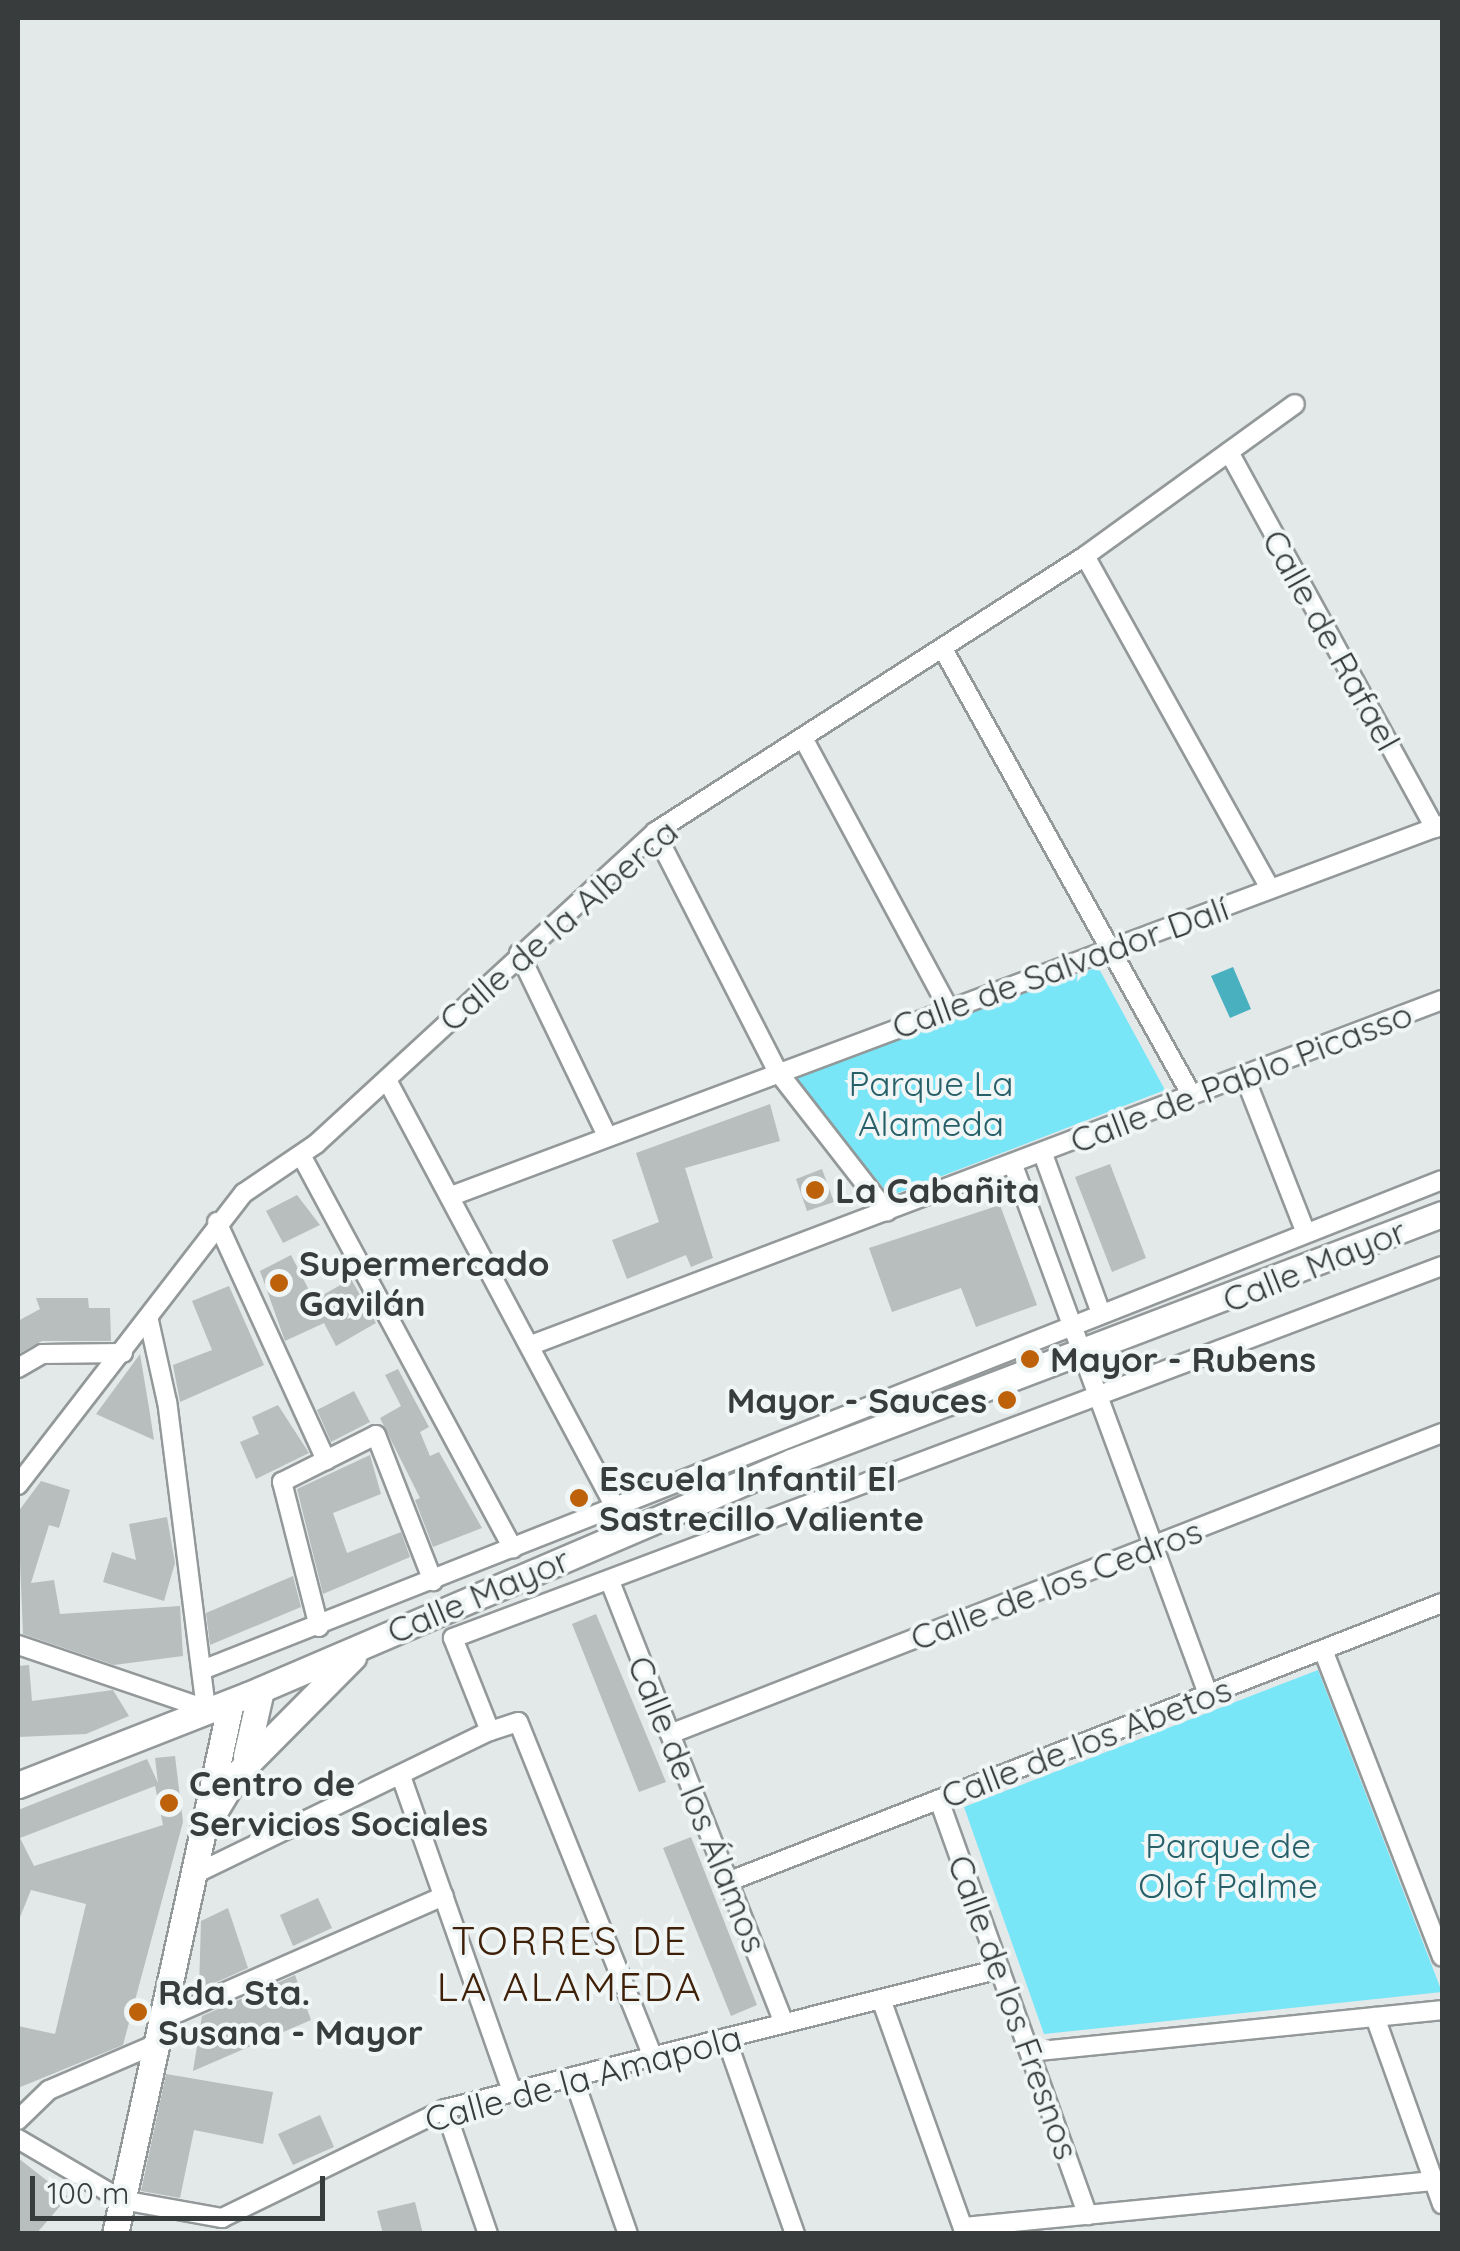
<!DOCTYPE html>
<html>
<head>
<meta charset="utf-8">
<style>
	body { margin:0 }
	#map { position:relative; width:1460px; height:2251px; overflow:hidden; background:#e3e8e9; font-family:Quicksand,sans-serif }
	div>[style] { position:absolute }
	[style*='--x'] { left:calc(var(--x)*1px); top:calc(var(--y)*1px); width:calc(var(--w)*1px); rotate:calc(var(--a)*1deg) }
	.green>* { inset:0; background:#79e6f8 }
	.water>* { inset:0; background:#48b0bf }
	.building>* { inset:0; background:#b8bdbe }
	.roads { filter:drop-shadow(2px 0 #939899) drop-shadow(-2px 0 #939899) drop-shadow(0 2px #939899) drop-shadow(0 -2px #939899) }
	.street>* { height:18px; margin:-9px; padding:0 9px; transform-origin:9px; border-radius:9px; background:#fff }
	.secondary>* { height:25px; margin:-12.5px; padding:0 12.5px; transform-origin:12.5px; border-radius:12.5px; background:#fff }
	.dots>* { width:28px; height:28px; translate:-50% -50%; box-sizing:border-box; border:5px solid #f0f6f6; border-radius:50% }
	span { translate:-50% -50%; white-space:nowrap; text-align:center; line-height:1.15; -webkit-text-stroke:8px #f0f6f6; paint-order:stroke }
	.street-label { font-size:35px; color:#393c3c }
	.park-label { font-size:35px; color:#276069 }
	.poi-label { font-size:35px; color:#393c3c; font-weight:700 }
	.left { translate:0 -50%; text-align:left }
	.right { translate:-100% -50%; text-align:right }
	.quarter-label { font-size:40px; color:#3f2008; letter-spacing:2.5px }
	.frame { position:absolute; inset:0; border:20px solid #393c3c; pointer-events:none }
	.scale { position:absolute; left:30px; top:2176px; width:295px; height:45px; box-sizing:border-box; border:5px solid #393c3c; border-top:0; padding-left:12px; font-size:30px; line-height:35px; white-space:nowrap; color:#393c3c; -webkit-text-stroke:8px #f0f6f6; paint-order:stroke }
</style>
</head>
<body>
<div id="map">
	<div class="green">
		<i style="clip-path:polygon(1098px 967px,1165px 1090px,890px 1196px,793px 1076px)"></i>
		<i style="clip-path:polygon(1318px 1670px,1442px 1992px,1044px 2034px,964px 1807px)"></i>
	</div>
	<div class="water">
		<i style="clip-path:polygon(1233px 967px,1251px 1009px,1230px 1018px,1211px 976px)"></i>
	</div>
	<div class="building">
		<i style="clip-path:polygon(770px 1104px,780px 1141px,685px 1168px,713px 1258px,691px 1267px,686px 1255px,627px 1279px,612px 1240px,659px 1222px,636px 1153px)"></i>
		<i style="clip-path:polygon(1110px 1164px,1146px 1258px,1112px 1272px,1075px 1177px)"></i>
		<i style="clip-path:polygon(822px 1169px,834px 1202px,807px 1211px,796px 1179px)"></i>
		<i style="clip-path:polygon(297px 1195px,320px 1225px,283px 1243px,266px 1211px)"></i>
		<i style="clip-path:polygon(1000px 1205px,1037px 1305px,976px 1327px,961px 1288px,892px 1312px,869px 1248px)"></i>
		<i style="clip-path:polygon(291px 1255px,314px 1300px,351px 1279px,376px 1323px,336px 1346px,324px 1323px,285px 1341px,260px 1271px)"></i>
		<i style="clip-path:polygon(229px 1286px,264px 1365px,180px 1402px,173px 1365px,212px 1350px,192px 1301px)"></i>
		<i style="clip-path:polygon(36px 1298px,88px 1298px,89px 1308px,110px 1308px,111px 1341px,42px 1341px,18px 1354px,18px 1321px,40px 1309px)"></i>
		<i style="clip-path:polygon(140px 1354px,149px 1408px,154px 1440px,96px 1414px)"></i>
		<i style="clip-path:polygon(398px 1369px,429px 1427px,420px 1432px,430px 1456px,439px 1452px,482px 1528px,433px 1547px,415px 1500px,420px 1498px,380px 1418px,401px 1406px,385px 1375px)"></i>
		<i style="clip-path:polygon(354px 1391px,370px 1422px,331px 1442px,317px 1410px)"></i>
		<i style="clip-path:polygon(278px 1405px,309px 1453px,256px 1479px,240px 1442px,259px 1434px,252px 1417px)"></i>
		<i style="clip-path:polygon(370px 1455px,381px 1494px,333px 1513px,347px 1553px,401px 1532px,410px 1557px,323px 1594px,297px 1489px)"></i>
		<i style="clip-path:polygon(41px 1481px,70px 1490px,59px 1528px,49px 1525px,31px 1583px,54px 1580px,60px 1614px,180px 1606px,183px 1656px,114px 1665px,23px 1634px,18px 1512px)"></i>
		<i style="clip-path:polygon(167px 1517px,175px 1563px,164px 1601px,103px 1582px,112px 1552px,136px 1560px,129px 1524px)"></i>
		<i style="clip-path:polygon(293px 1576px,301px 1607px,210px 1645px,206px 1613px)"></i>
		<i style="clip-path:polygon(596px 1614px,666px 1782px,639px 1792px,572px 1624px)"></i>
		<i style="clip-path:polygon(29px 1665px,32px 1701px,113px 1690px,129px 1716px,86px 1734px,18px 1737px,18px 1666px)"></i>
		<i style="clip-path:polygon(evenodd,175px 1756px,183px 1822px,123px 2045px,18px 2088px,18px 2026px,55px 2034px,86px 1904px,31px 1890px,18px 1922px,18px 1810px,147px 1759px,158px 1783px,155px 1758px,175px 1756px,155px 1786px,163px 1825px,34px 1866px,20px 1838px,155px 1786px)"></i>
		<i style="clip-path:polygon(691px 1837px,757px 2005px,731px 2016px,663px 1848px)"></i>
		<i style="clip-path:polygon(318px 1898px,332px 1928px,293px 1946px,280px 1915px)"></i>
		<i style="clip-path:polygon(228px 1908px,248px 1968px,199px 1990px,201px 1921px)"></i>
		<i style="clip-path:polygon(295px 1975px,311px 2020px,193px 2071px,202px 2016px)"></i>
		<i style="clip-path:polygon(166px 2074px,273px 2092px,263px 2144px,194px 2130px,180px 2198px,141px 2191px)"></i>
		<i style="clip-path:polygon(320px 2115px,334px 2147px,293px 2165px,278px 2134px)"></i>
		<i style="clip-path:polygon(18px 2158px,68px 2197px,36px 2234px,18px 2234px)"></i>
		<i style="clip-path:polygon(415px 2202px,423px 2234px,383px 2234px,377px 2211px)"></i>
	</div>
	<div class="roads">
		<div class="street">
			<i style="--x:1229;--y:452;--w:429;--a:61.3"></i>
			<i style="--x:1085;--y:556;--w:381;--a:60.9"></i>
			<i style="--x:943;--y:649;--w:509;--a:60.87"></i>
			<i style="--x:803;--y:738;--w:308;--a:61.7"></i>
			<i style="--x:655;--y:832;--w:270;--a:62.9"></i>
			<i style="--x:778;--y:1072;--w:177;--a:52.1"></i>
			<i style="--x:519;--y:953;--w:203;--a:64.3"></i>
			<i style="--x:1244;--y:1075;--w:168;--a:68.6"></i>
			<i style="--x:387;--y:1080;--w:485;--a:61.9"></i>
			<i style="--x:1043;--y:1154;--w:167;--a:70"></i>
			<i style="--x:301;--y:1155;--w:447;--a:61.7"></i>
			<i style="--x:1013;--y:1165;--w:564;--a:69.77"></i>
			<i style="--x:454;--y:1195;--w:1055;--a:-20.53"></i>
			<i style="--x:217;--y:1222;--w:262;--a:65.4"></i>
			<i style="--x:534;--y:1344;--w:971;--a:-20.75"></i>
			<i style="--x:18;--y:1368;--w:28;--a:-30"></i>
			<i style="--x:42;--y:1354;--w:81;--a:-0.7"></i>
			<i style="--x:18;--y:1485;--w:369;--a:-52.3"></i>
			<i style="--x:244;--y:1193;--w:87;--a:-34.2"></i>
			<i style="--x:316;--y:1144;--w:461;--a:-42.6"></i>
			<i style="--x:655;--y:832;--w:511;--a:-32.69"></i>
			<i style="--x:1085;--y:556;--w:259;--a:-35.9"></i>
			<i style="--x:611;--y:1584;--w:472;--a:68.5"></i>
			<i style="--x:319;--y:1627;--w:150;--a:-104.3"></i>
			<i style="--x:282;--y:1482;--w:105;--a:-26.6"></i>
			<i style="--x:376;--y:1435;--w:157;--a:68.7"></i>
			<i style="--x:18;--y:1645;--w:199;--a:18.8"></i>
			<i style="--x:206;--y:1709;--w:309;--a:-97.2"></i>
			<i style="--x:167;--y:1402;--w:83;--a:-102.5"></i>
			<i style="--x:1323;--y:1650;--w:329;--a:68.8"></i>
			<i style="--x:202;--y:1670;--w:1333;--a:-21.56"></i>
			<i style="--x:670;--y:1734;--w:829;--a:-21.3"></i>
			<i style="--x:401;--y:1776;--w:335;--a:70.6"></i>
			<i style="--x:939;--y:1800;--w:441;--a:70.3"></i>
			<i style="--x:195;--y:1874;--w:328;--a:-25.9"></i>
			<i style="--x:730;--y:1881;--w:764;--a:-21.33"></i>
			<i style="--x:881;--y:1999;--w:250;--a:70.3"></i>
			<i style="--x:1375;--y:2017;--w:199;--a:70.3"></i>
			<i style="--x:159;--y:2021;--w:311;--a:-23.7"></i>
			<i style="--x:726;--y:2038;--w:208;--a:70.6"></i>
			<i style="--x:1030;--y:2052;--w:414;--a:-5.8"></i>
			<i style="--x:653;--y:2057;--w:361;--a:-111.9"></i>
			<i style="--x:518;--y:1722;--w:29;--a:162"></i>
			<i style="--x:490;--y:1731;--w:100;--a:-111.7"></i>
			<i style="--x:453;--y:1638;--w:1057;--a:-20.61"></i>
			<i style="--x:573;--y:2077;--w:166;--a:70.7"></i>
			<i style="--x:445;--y:2109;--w:132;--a:71"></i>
			<i style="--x:18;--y:2120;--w:43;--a:-44.1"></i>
			<i style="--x:49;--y:2090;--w:114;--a:-23.2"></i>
			<i style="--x:18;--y:2139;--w:121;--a:30.4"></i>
			<i style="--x:122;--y:2200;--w:102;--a:10.2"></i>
			<i style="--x:222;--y:2218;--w:248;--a:-26"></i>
			<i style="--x:445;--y:2109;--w:572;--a:-14.16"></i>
			<i style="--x:963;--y:2227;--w:481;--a:-5.6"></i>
		</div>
		<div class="secondary">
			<i style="--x:246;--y:1756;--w:68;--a:-77.2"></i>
			<i style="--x:18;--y:1785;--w:247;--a:-21.4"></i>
			<i style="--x:248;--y:1695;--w:591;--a:-23.22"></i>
			<i style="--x:791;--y:1462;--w:697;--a:-20.85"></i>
			<i style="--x:211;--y:1817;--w:50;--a:-58.8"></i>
			<i style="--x:237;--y:1774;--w:165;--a:-45.2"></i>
			<i style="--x:115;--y:2234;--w:544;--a:-77.7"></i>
		</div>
	</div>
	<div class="dots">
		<i style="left:815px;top:1190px;background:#bd620a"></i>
		<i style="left:279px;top:1283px;background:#bd620a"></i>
		<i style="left:1030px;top:1359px;background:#bd620a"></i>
		<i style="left:1007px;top:1400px;background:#bd620a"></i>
		<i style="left:579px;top:1498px;background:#bd620a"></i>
		<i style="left:169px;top:1803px;background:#bd620a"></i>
		<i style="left:138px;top:2012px;background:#bd620a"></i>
	</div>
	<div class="street-label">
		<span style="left:1332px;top:640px;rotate:61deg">Calle de Rafael</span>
		<span style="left:558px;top:925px;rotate:-41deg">Calle de la Alberca</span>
		<span style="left:1060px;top:967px;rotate:-20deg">Calle de Salvador Dalí</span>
		<span style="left:1241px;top:1077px;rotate:-21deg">Calle de Pablo Picasso</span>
		<span style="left:1314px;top:1265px;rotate:-22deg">Calle Mayor</span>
		<span style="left:1056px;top:1584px;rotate:-21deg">Calle de los Cedros</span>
		<span style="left:478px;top:1595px;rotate:-23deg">Calle Mayor</span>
		<span style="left:1086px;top:1742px;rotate:-21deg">Calle de los Abetos</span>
		<span style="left:698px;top:1804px;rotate:68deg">Calle de los Álamos</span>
		<span style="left:1014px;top:2007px;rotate:70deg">Calle de los Fresnos</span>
		<span style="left:583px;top:2078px;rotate:-15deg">Calle de la Amapola</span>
	</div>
	<div class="park-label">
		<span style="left:931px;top:1103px">Parque La<br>Alameda</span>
		<span style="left:1228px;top:1865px">Parque de<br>Olof Palme</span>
	</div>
	<div class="poi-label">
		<span class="left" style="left:835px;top:1190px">La Cabañita</span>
		<span class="left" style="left:299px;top:1283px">Supermercado<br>Gavilán</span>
		<span class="left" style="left:1050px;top:1359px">Mayor - Rubens</span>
		<span class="right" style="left:987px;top:1400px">Mayor - Sauces</span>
		<span class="left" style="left:599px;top:1498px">Escuela Infantil El<br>Sastrecillo Valiente</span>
		<span class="left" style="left:189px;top:1803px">Centro de<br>Servicios Sociales</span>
		<span class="left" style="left:158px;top:2012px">Rda. Sta.<br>Susana - Mayor</span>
	</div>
	<div class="quarter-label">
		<span style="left:570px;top:1963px">TORRES DE<br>LA ALAMEDA</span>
	</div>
	<div class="frame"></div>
	<div class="scale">100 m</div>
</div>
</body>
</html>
